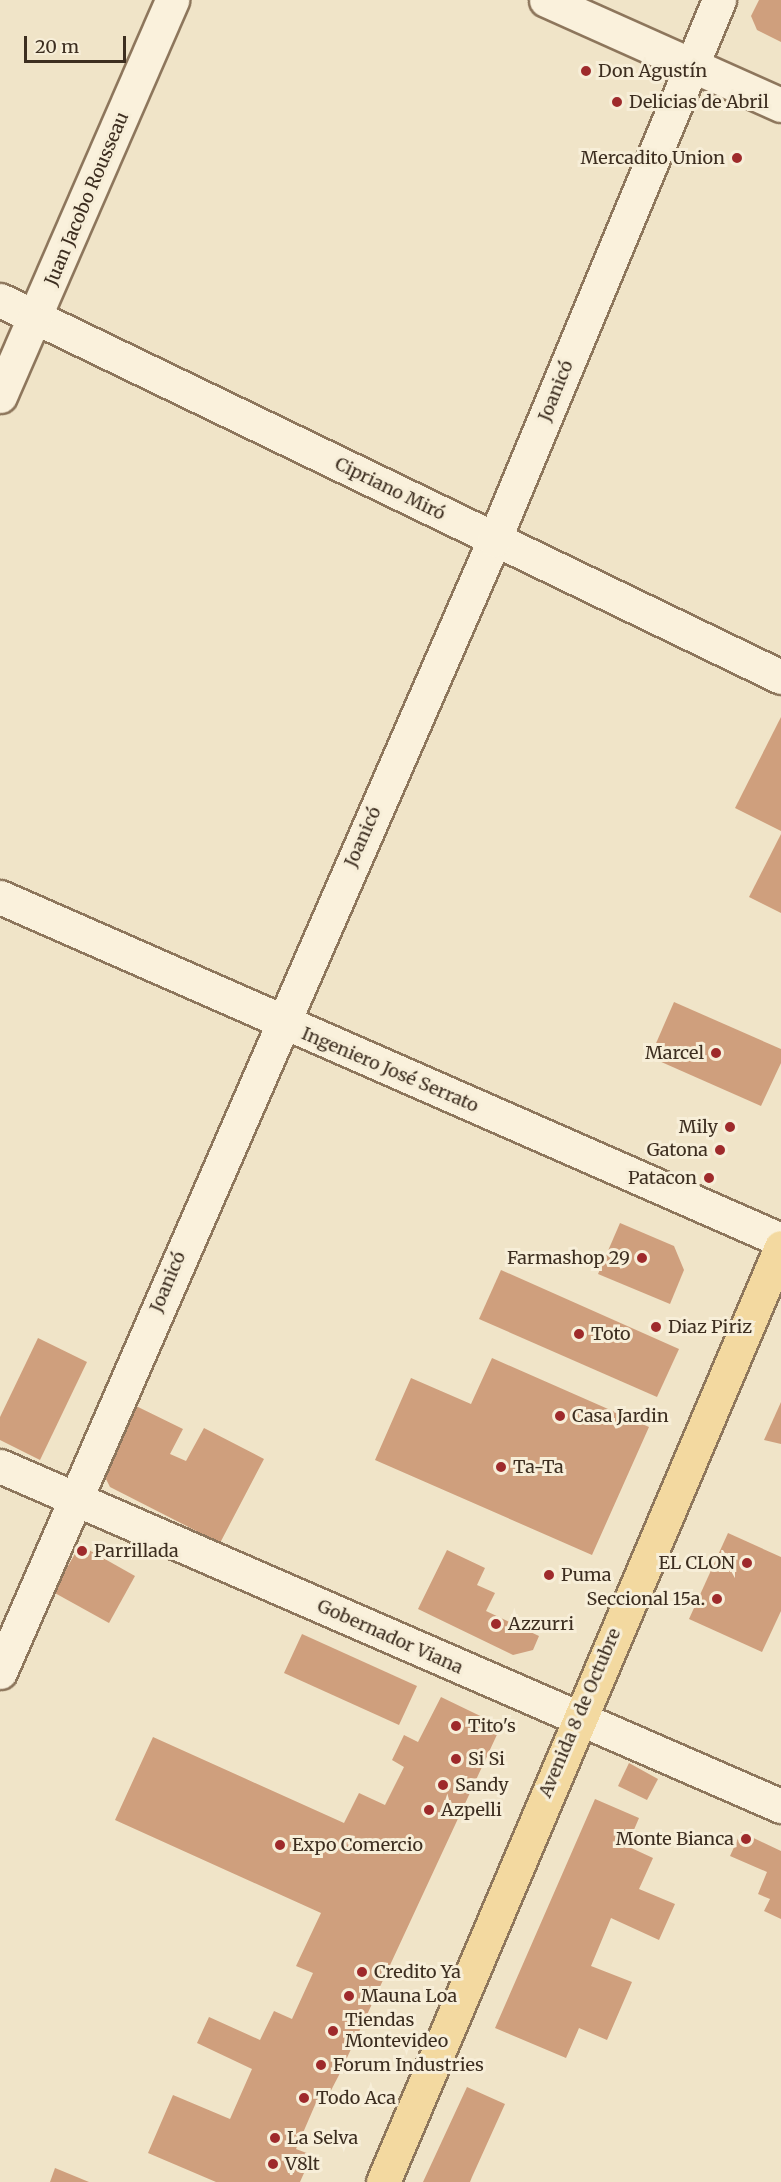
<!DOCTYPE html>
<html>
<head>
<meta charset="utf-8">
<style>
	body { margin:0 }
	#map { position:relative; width:781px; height:2182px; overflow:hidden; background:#f0e4c8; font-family:Merriweather,serif }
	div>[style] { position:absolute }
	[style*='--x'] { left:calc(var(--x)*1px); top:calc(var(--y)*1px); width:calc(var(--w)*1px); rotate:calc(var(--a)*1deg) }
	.building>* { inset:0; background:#cf9f7d }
	.roads { filter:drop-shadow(2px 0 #8d765c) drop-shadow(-2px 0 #8d765c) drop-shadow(0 2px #8d765c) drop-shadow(0 -2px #8d765c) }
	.street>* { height:33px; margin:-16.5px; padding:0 16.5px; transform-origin:16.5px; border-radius:16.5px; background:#faf1dc }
	.secondary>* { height:33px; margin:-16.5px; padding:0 16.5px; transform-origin:16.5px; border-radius:16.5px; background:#faf1dc }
	.primary>* { height:33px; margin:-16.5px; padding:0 16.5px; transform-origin:16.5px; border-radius:16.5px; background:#f3d9a0 }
	.dots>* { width:16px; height:16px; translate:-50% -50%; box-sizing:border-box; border:3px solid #f7eed8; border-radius:50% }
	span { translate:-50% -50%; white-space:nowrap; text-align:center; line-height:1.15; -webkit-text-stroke:6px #f7eed8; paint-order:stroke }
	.poi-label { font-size:18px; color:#3d2e20 }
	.left { translate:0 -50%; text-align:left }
	.right { translate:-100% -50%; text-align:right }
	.street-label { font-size:18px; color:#3d2e20 }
	.scale { position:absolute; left:24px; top:36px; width:102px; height:27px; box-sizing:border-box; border:3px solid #3d2e20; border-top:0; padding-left:8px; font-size:18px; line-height:21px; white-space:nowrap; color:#3d2e20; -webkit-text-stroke:4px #f7eed8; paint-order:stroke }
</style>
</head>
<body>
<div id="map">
	<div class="building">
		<i style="clip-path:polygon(759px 0,781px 0,781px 42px,757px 30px,751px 16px)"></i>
		<i style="clip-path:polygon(781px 717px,781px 831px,735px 808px)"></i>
		<i style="clip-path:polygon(781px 834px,781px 913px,749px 897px)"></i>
		<i style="clip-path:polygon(674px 1002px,781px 1049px,781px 1063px,761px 1106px,650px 1057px)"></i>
		<i style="clip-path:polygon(620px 1223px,674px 1246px,684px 1270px,670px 1304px,598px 1274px)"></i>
		<i style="clip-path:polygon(501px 1270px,679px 1349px,657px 1397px,479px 1319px)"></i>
		<i style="clip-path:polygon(38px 1338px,87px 1362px,40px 1460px,0 1440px,0 1417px)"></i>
		<i style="clip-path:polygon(492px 1358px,649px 1427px,592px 1555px,375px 1460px,411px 1378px,471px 1404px)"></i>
		<i style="clip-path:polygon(781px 1402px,781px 1444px,764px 1440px)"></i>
		<i style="clip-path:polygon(134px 1405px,183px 1429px,170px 1454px,186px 1461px,204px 1428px,264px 1459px,220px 1543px,110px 1487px,102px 1471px)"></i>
		<i style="clip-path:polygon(728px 1533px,781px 1557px,781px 1611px,762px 1652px,689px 1619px)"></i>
		<i style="clip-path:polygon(80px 1545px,135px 1576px,109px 1623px,53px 1592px)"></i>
		<i style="clip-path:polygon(447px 1550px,485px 1568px,477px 1585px,495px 1593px,486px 1611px,539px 1636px,533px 1650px,513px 1655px,418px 1609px)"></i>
		<i style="clip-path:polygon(302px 1634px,417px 1686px,399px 1725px,284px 1673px)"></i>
		<i style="clip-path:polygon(441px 1697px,501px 1726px,339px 2075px,325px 2102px,318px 2098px,296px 2149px,312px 2155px,300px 2182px,216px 2182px,148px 2153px,173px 2095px,230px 2119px,252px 2069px,197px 2043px,209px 2017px,260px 2040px,274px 2011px,292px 2019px,313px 1973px,296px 1966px,321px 1913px,115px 1820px,153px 1737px,344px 1823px,359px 1793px,385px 1805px,404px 1767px,392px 1760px,404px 1735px,418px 1742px)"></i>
		<i style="clip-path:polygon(629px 1763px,658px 1779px,647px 1800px,618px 1786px)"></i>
		<i style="clip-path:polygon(595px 1799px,639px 1818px,627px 1846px,653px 1858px,639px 1889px,675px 1904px,659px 1940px,611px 1918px,591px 1966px,632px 1982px,607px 2040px,579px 2028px,566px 2058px,495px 2028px)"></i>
		<i style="clip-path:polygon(741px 1832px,781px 1851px,781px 1919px,764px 1911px,770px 1899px,758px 1894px,767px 1872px,730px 1856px)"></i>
		<i style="clip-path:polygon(467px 2087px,505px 2104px,472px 2177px,470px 2182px,423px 2182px)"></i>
		<i style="clip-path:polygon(55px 2168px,89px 2182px,50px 2182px)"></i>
	</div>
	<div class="roads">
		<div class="street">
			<i style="--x:0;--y:300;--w:867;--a:25.77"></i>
			<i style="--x:0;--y:897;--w:853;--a:23.71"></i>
			<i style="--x:0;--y:1466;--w:852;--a:23.53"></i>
		</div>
		<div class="secondary">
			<i style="--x:546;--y:0;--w:257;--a:24.1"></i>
			<i style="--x:0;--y:396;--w:432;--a:-66.5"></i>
			<i style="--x:0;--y:1672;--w:1235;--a:-66.42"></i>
			<i style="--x:494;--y:540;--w:585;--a:-67.38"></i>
		</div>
		<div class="primary">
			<i style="--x:383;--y:2182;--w:1016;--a:-66.94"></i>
		</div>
	</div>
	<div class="dots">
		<i style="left:586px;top:71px;background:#9e2a2b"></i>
		<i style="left:617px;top:102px;background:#9e2a2b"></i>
		<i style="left:737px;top:158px;background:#9e2a2b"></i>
		<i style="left:716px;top:1053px;background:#9e2a2b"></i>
		<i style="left:730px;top:1127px;background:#9e2a2b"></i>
		<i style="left:720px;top:1150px;background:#9e2a2b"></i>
		<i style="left:709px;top:1178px;background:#9e2a2b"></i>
		<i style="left:642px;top:1258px;background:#9e2a2b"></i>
		<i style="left:656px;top:1327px;background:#9e2a2b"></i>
		<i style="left:579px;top:1334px;background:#9e2a2b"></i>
		<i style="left:560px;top:1416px;background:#9e2a2b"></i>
		<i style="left:501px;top:1467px;background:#9e2a2b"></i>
		<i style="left:82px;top:1551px;background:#9e2a2b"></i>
		<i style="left:747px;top:1563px;background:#9e2a2b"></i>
		<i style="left:549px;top:1575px;background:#9e2a2b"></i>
		<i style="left:717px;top:1599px;background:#9e2a2b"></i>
		<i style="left:496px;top:1624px;background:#9e2a2b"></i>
		<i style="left:456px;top:1726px;background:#9e2a2b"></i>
		<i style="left:456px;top:1759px;background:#9e2a2b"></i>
		<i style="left:443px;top:1785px;background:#9e2a2b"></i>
		<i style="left:429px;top:1810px;background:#9e2a2b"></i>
		<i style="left:746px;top:1839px;background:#9e2a2b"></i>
		<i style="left:280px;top:1845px;background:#9e2a2b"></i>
		<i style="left:362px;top:1972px;background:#9e2a2b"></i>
		<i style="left:349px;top:1996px;background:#9e2a2b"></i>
		<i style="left:333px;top:2031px;background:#9e2a2b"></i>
		<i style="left:321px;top:2065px;background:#9e2a2b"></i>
		<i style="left:304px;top:2098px;background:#9e2a2b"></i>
		<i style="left:275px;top:2138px;background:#9e2a2b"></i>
		<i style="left:273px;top:2164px;background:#9e2a2b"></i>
	</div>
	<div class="poi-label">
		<span class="left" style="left:598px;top:71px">Don Agustín</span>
		<span class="left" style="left:629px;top:102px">Delicias de Abril</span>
		<span class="right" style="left:725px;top:158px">Mercadito Union</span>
		<span class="right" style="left:704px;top:1053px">Marcel</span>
		<span class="right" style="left:718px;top:1127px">Mily</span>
		<span class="right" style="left:708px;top:1150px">Gatona</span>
		<span class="right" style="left:697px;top:1178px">Patacon</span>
		<span class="right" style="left:630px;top:1258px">Farmashop 29</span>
		<span class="left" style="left:668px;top:1327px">Diaz Piriz</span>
		<span class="left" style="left:591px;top:1334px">Toto</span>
		<span class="left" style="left:572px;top:1416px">Casa Jardin</span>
		<span class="left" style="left:513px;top:1467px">Ta-Ta</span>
		<span class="left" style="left:94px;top:1551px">Parrillada</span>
		<span class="right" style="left:735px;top:1563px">EL CLON</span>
		<span class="left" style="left:561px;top:1575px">Puma</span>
		<span class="right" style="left:705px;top:1599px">Seccional 15a.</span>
		<span class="left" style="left:508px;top:1624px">Azzurri</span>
		<span class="left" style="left:468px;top:1726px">Tito's</span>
		<span class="left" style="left:468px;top:1759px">Si Si</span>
		<span class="left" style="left:455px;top:1785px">Sandy</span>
		<span class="left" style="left:441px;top:1810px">Azpelli</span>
		<span class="right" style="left:734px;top:1839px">Monte Bianca</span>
		<span class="left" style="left:292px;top:1845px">Expo Comercio</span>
		<span class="left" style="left:374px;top:1972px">Credito Ya</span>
		<span class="left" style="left:361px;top:1996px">Mauna Loa</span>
		<span class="left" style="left:345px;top:2031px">Tiendas<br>Montevideo</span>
		<span class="left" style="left:333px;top:2065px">Forum Industries</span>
		<span class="left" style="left:316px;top:2098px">Todo Aca</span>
		<span class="left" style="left:287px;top:2138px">La Selva</span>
		<span class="left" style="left:285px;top:2164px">V8lt</span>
	</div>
	<div class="street-label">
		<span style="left:87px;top:199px;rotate:-67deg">Juan Jacobo Rousseau</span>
		<span style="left:556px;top:391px;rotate:-68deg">Joanicó</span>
		<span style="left:390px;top:489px;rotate:26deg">Cipriano Miró</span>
		<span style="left:363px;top:837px;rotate:-66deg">Joanicó</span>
		<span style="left:390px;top:1070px;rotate:23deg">Ingeniero José Serrato</span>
		<span style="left:168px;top:1282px;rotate:-67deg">Joanicó</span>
		<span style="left:390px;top:1637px;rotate:24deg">Gobernador Viana</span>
		<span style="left:580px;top:1713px;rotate:-67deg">Avenida 8 de Octubre</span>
	</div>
	<div class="scale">20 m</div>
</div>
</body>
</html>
